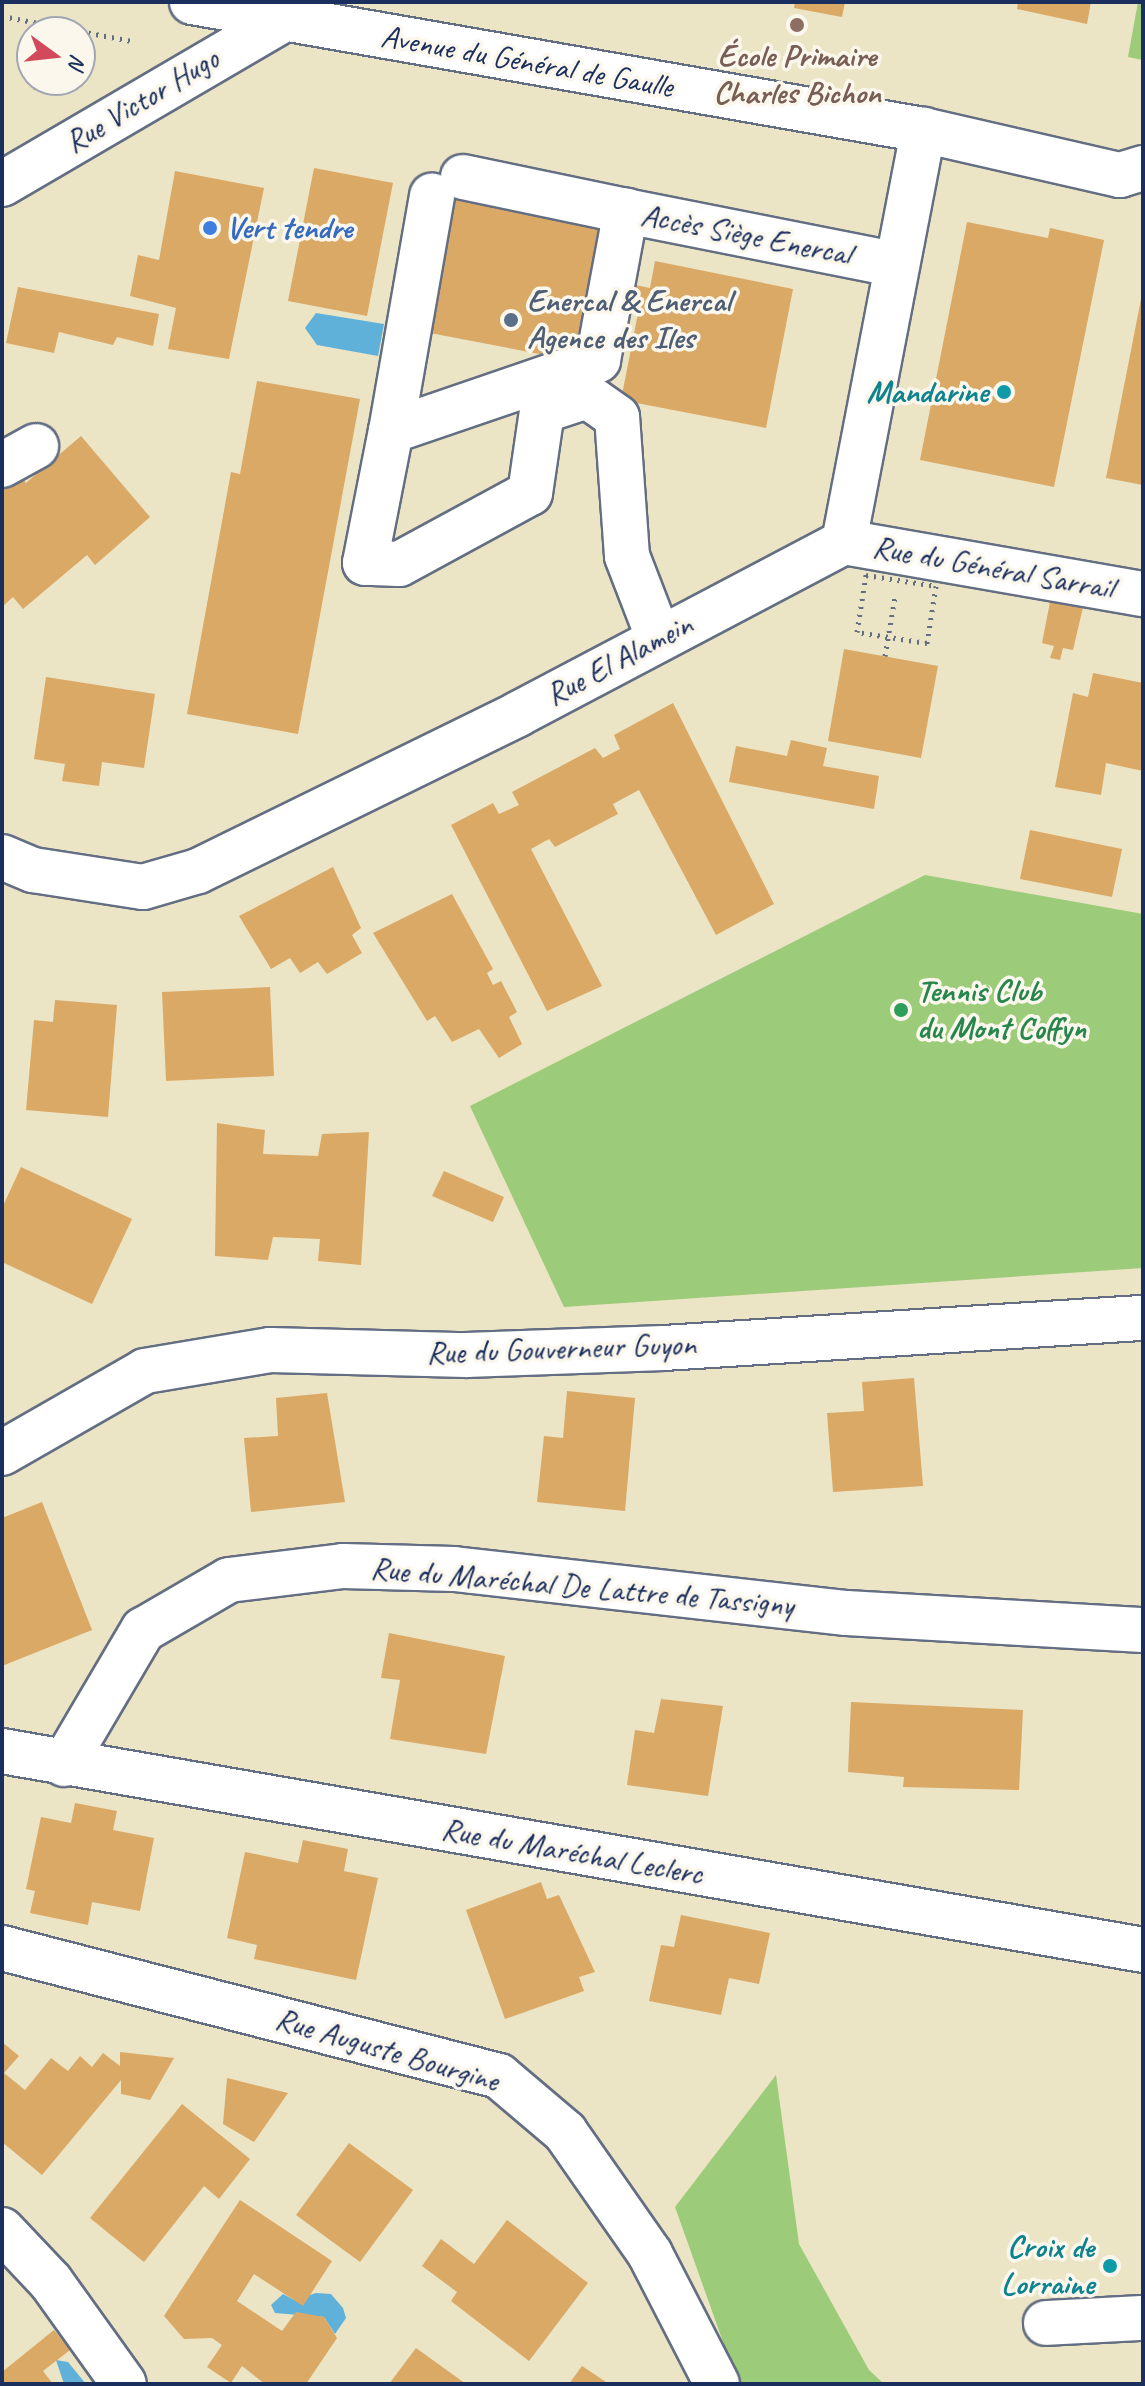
<!DOCTYPE html>
<html>
<head>
<meta charset="utf-8">
<style>
	body { margin:0 }
	#map { position:relative; width:1145px; height:2386px; overflow:hidden; background:#ebe4c5; font-family:Caveat,sans-serif }
	div>[style] { position:absolute }
	[style*='--x'] { left:calc(var(--x)*1px); top:calc(var(--y)*1px); width:calc(var(--w)*1px); rotate:calc(var(--a)*1deg) }
	.green>* { inset:0; background:#9ccb79 }
	.water>* { inset:0; background:#5fb1da }
	.building>* { inset:0; background:#daa966 }
	.path>* { height:5px; margin-top:-2.5px; transform-origin:0; background:repeating-linear-gradient(90deg,#646e82 0 2px,transparent 0 8px) }
	.roads { filter:drop-shadow(2px 0 #646e82) drop-shadow(-2px 0 #646e82) drop-shadow(0 2px #646e82) drop-shadow(0 -2px #646e82) }
	.minor>* { height:44px; margin:-22px; padding:0 22px; transform-origin:22px; border-radius:22px; background:#fff }
	.major>* { height:44px; margin:-22px; padding:0 22px; transform-origin:22px; border-radius:22px; background:#fff }
	.dots>* { width:22px; height:22px; translate:-50% -50%; box-sizing:border-box; border:4px solid #fbf7ec; border-radius:50% }
	span { translate:-50% -50%; white-space:nowrap; text-align:center; line-height:1.15; -webkit-text-stroke:7px #fbf7ec; paint-order:stroke }
	.education-label { font-size:32px; color:#785e54; font-weight:700 }
	.street-label { font-size:32px; color:#1b2f5e }
	.shop-label { font-size:32px; color:#366cbe; font-weight:700 }
	.left { translate:0 -50%; text-align:left }
	.service-label { font-size:32px; color:#4e5e75; font-weight:700 }
	.culture-label { font-size:32px; color:#0d838f; font-weight:700 }
	.right { translate:-100% -50%; text-align:right }
	.leisure-label { font-size:32px; color:#27864d; font-weight:700 }
	.frame { position:absolute; inset:0; border:4px solid #1b2f5e; pointer-events:none }
	.north { position:absolute; left:16px; top:16px; width:80px; height:80px; box-sizing:border-box; background:#fbf7ec; border:2px solid #a1a7b3; border-radius:50%; rotate:105deg; font-size:22px; font-weight:700; line-height:32px; text-align:center; color:#1b2f5e }
	.north::after { content:''; display:block; margin:auto; width:28px; height:36px; background:#d1495b; clip-path:polygon(50% 0,100% 100%,50% 72%,0 100%) }
</style>
</head>
<body>
<div id="map">
	<div class="green">
		<i style="clip-path:polygon(1138px 2px,1143px 2px,1143px 60px,1128px 57px)"></i>
		<i style="clip-path:polygon(925px 875px,1143px 914px,1143px 1268px,564px 1307px,470px 1106px)"></i>
		<i style="clip-path:polygon(776px 2075px,799px 2244px,869px 2370px,884px 2384px,738px 2384px,675px 2207px)"></i>
	</div>
	<div class="water">
		<i style="clip-path:polygon(316px 313px,384px 324px,378px 356px,317px 345px,305px 328px)"></i>
		<i style="clip-path:polygon(316px 2293px,331px 2294px,343px 2308px,346px 2318px,335px 2334px,324px 2317px,275px 2313px,271px 2305px,283px 2294px,294px 2300px)"></i>
		<i style="clip-path:polygon(56px 2360px,68px 2362px,86px 2384px,64px 2384px)"></i>
	</div>
	<div class="building">
		<i style="clip-path:polygon(795px 2px,845px 2px,842px 17px,794px 8px)"></i>
		<i style="clip-path:polygon(1018px 2px,1091px 2px,1087px 24px,1017px 9px)"></i>
		<i style="clip-path:polygon(35px 80px,63px 80px,61px 92px,33px 90px)"></i>
		<i style="clip-path:polygon(314px 168px,393px 183px,367px 316px,288px 301px)"></i>
		<i style="clip-path:polygon(175px 171px,264px 188px,229px 359px,168px 349px,176px 308px,130px 296px,138px 255px,159px 260px)"></i>
		<i style="clip-path:polygon(457px 191px,603px 219px,591px 276px,650px 288px,655px 261px,793px 289px,766px 428px,621px 400px,639px 308px,593px 299px,581px 362px,430px 333px)"></i>
		<i style="clip-path:polygon(967px 222px,1048px 238px,1050px 228px,1104px 240px,1054px 487px,920px 460px)"></i>
		<i style="clip-path:polygon(18px 287px,159px 314px,153px 346px,117px 337px,113px 345px,59px 332px,54px 353px,6px 343px)"></i>
		<i style="clip-path:polygon(1142px 294px,1143px 294px,1143px 485px,1106px 478px)"></i>
		<i style="clip-path:polygon(257px 381px,360px 399px,298px 734px,187px 714px,231px 472px,240px 474px)"></i>
		<i style="clip-path:polygon(81px 436px,150px 517px,95px 565px,87px 555px,23px 609px,13px 597px,2px 607px,2px 473px,12px 464px,26px 483px)"></i>
		<i style="clip-path:polygon(1051px 597px,1084px 603px,1073px 650px,1063px 648px,1060px 660px,1050px 658px,1054px 646px,1042px 643px)"></i>
		<i style="clip-path:polygon(844px 649px,938px 666px,921px 758px,828px 741px)"></i>
		<i style="clip-path:polygon(1093px 673px,1143px 683px,1143px 771px,1106px 763px,1101px 795px,1055px 787px,1073px 693px,1088px 697px)"></i>
		<i style="clip-path:polygon(46px 677px,155px 694px,144px 768px,102px 762px,99px 786px,62px 781px,65px 764px,34px 759px)"></i>
		<i style="clip-path:polygon(673px 703px,774px 904px,716px 935px,639px 790px,613px 804px,618px 814px,555px 847px,549px 839px,531px 849px,602px 986px,547px 1011px,451px 825px,493px 803px,499px 814px,519px 805px,512px 792px,595px 748px,603px 758px,620px 749px,614px 735px)"></i>
		<i style="clip-path:polygon(791px 740px,827px 748px,823px 766px,879px 776px,874px 809px,729px 782px,736px 746px,787px 756px)"></i>
		<i style="clip-path:polygon(1030px 830px,1122px 849px,1112px 897px,1020px 879px)"></i>
		<i style="clip-path:polygon(333px 867px,361px 928px,352px 935px,362px 953px,327px 974px,318px 962px,300px 973px,290px 958px,271px 969px,239px 916px)"></i>
		<i style="clip-path:polygon(452px 894px,493px 969px,487px 973px,493px 985px,501px 981px,517px 1012px,509px 1017px,522px 1044px,499px 1058px,479px 1029px,452px 1042px,435px 1016px,427px 1021px,373px 933px)"></i>
		<i style="clip-path:polygon(270px 987px,274px 1076px,166px 1081px,162px 992px)"></i>
		<i style="clip-path:polygon(55px 1000px,117px 1005px,108px 1117px,26px 1110px,34px 1020px,53px 1022px)"></i>
		<i style="clip-path:polygon(217px 1123px,265px 1130px,263px 1154px,318px 1156px,322px 1134px,369px 1132px,361px 1265px,318px 1261px,320px 1239px,273px 1237px,268px 1260px,215px 1256px)"></i>
		<i style="clip-path:polygon(21px 1167px,132px 1219px,92px 1304px,2px 1262px,2px 1208px)"></i>
		<i style="clip-path:polygon(444px 1171px,504px 1197px,493px 1222px,432px 1196px)"></i>
		<i style="clip-path:polygon(914px 1378px,923px 1486px,833px 1492px,827px 1413px,864px 1411px,862px 1382px)"></i>
		<i style="clip-path:polygon(567px 1391px,635px 1398px,625px 1511px,537px 1502px,544px 1436px,563px 1438px)"></i>
		<i style="clip-path:polygon(327px 1393px,345px 1502px,251px 1512px,244px 1438px,278px 1436px,276px 1398px)"></i>
		<i style="clip-path:polygon(42px 1502px,92px 1630px,2px 1666px,2px 1518px)"></i>
		<i style="clip-path:polygon(389px 1633px,505px 1656px,486px 1754px,390px 1739px,400px 1680px,381px 1678px)"></i>
		<i style="clip-path:polygon(661px 1699px,723px 1706px,708px 1796px,627px 1785px,635px 1730px,654px 1733px)"></i>
		<i style="clip-path:polygon(851px 1702px,1023px 1710px,1019px 1790px,903px 1787px,904px 1777px,848px 1772px)"></i>
		<i style="clip-path:polygon(75px 1803px,117px 1811px,113px 1830px,154px 1838px,140px 1911px,92px 1902px,88px 1925px,30px 1913px,35px 1891px,26px 1889px,41px 1817px,71px 1823px)"></i>
		<i style="clip-path:polygon(303px 1840px,348px 1849px,344px 1871px,378px 1878px,356px 1980px,254px 1959px,257px 1945px,227px 1938px,245px 1852px,298px 1863px)"></i>
		<i style="clip-path:polygon(541px 1882px,547px 1899px,559px 1895px,595px 1972px,579px 1977px,584px 1991px,505px 2019px,466px 1910px)"></i>
		<i style="clip-path:polygon(681px 1915px,770px 1933px,759px 1984px,729px 1978px,721px 2015px,649px 2001px,661px 1945px,674px 1947px)"></i>
		<i style="clip-path:polygon(2px 2042px,19px 2056px,4px 2073px,25px 2090px,51px 2058px,68px 2071px,80px 2056px,92px 2067px,103px 2053px,120px 2066px,120px 2052px,174px 2058px,150px 2100px,121px 2094px,121px 2080px,42px 2175px,2px 2142px)"></i>
		<i style="clip-path:polygon(227px 2078px,288px 2093px,254px 2142px,223px 2124px)"></i>
		<i style="clip-path:polygon(182px 2104px,250px 2159px,219px 2199px,204px 2186px,144px 2262px,90px 2218px)"></i>
		<i style="clip-path:polygon(349px 2143px,413px 2190px,360px 2262px,296px 2215px)"></i>
		<i style="clip-path:polygon(240px 2200px,332px 2261px,303px 2306px,254px 2274px,237px 2301px,282px 2331px,296px 2312px,324px 2317px,337px 2338px,306px 2384px,265px 2384px,242px 2366px,231px 2383px,207px 2367px,222px 2345px,212px 2338px,184px 2339px,164px 2316px)"></i>
		<i style="clip-path:polygon(507px 2220px,588px 2283px,529px 2361px,451px 2301px,457px 2292px,422px 2266px,441px 2239px,474px 2264px)"></i>
		<i style="clip-path:polygon(54px 2330px,70px 2350px,43px 2371px,53px 2384px,2px 2384px,2px 2372px)"></i>
		<i style="clip-path:polygon(416px 2348px,466px 2384px,389px 2384px)"></i>
		<i style="clip-path:polygon(582px 2366px,609px 2384px,569px 2384px)"></i>
	</div>
	<div class="path">
		<i style="--x:2;--y:16;--w:132;--a:10.9"></i>
		<i style="--x:866;--y:575;--w:71;--a:8.9"></i>
		<i style="--x:936;--y:586;--w:58;--a:99"></i>
		<i style="--x:927;--y:643;--w:71;--a:-171.1"></i>
		<i style="--x:857;--y:632;--w:58;--a:-81"></i>
		<i style="--x:885;--y:656;--w:60;--a:-80.4"></i>
	</div>
	<div class="roads">
		<div class="minor">
			<i style="--x:463;--y:177;--w:167;--a:11.8"></i>
			<i style="--x:2;--y:184;--w:325;--a:-30.3"></i>
			<i style="--x:283;--y:20;--w:18;--a:-81"></i>
			<i style="--x:391;--y:431;--w:239;--a:-80.1"></i>
			<i style="--x:2;--y:465;--w:39;--a:-29"></i>
			<i style="--x:844;--y:542;--w:420;--a:-79.1"></i>
			<i style="--x:844;--y:542;--w:303;--a:9.9"></i>
			<i style="--x:659;--y:639;--w:89;--a:-111.1"></i>
			<i style="--x:627;--y:556;--w:139;--a:-94.1"></i>
			<i style="--x:617;--y:417;--w:37;--a:-145"></i>
			<i style="--x:587;--y:396;--w:47;--a:161.6"></i>
			<i style="--x:542;--y:411;--w:83;--a:98.3"></i>
			<i style="--x:530;--y:493;--w:149;--a:151.5"></i>
			<i style="--x:399;--y:564;--w:34;--a:-178"></i>
			<i style="--x:365;--y:563;--w:135;--a:-78.9"></i>
			<i style="--x:391;--y:431;--w:219;--a:-18.9"></i>
			<i style="--x:598;--y:360;--w:152;--a:-79.4"></i>
			<i style="--x:626;--y:211;--w:273;--a:11.2"></i>
			<i style="--x:2;--y:857;--w:34;--a:23"></i>
			<i style="--x:33;--y:870;--w:111;--a:8.8"></i>
			<i style="--x:143;--y:887;--w:57;--a:-16.2"></i>
			<i style="--x:198;--y:871;--w:356;--a:-26.1"></i>
			<i style="--x:518;--y:714;--w:369;--a:-27.8"></i>
			<i style="--x:2;--y:1453;--w:165;--a:-29.8"></i>
			<i style="--x:145;--y:1371;--w:127;--a:-9.5"></i>
			<i style="--x:270;--y:1350;--w:196;--a:1.5"></i>
			<i style="--x:466;--y:1355;--w:198;--a:-2"></i>
			<i style="--x:664;--y:1348;--w:480;--a:-3.6"></i>
			<i style="--x:2;--y:1751;--w:1158;--a:9.89"></i>
			<i style="--x:64;--y:1764;--w:156;--a:-59.5"></i>
			<i style="--x:143;--y:1630;--w:99;--a:-30.2"></i>
			<i style="--x:229;--y:1580;--w:115;--a:-7"></i>
			<i style="--x:343;--y:1566;--w:111;--a:1.5"></i>
			<i style="--x:454;--y:1569;--w:395;--a:6.4"></i>
			<i style="--x:847;--y:1613;--w:296;--a:3.3"></i>
			<i style="--x:2;--y:1948;--w:513;--a:14.44"></i>
			<i style="--x:499;--y:2076;--w:87;--a:40.3"></i>
			<i style="--x:565;--y:2132;--w:149;--a:55.1"></i>
			<i style="--x:650;--y:2254;--w:146;--a:62.7"></i>
			<i style="--x:2;--y:2230;--w:71;--a:46.7"></i>
			<i style="--x:51;--y:2282;--w:125;--a:54.4"></i>
			<i style="--x:1046;--y:2323;--w:97;--a:-3"></i>
		</div>
		<div class="major">
			<i style="--x:192;--y:2;--w:742;--a:9.93"></i>
			<i style="--x:923;--y:130;--w:202;--a:12.9"></i>
			<i style="--x:1120;--y:175;--w:24;--a:-17"></i>
		</div>
	</div>
	<div class="dots">
		<i style="left:797px;top:25px;background:#8d6e63"></i>
		<i style="left:210px;top:228px;background:#3f7fe0"></i>
		<i style="left:511px;top:320px;background:#5c6f8a"></i>
		<i style="left:1004px;top:392px;background:#0f9aa8"></i>
		<i style="left:901px;top:1010px;background:#2e9e5b"></i>
		<i style="left:1110px;top:2266px;background:#0f9aa8"></i>
	</div>
	<div class="education-label">
		<span style="left:797px;top:75px">École Primaire<br>Charles Bichon</span>
	</div>
	<div class="street-label">
		<span style="left:527px;top:62px;rotate:10deg">Avenue du Général de Gaulle</span>
		<span style="left:142px;top:101px;rotate:-31deg">Rue Victor Hugo</span>
		<span style="left:746px;top:235px;rotate:11deg">Accès Siège Enercal</span>
		<span style="left:993px;top:568px;rotate:10deg">Rue du Général Sarrail</span>
		<span style="left:619px;top:660px;rotate:-28deg">Rue El Alamein</span>
		<span style="left:561px;top:1349px;rotate:-2deg">Rue du Gouverneur Guyon</span>
		<span style="left:582px;top:1587px;rotate:5deg">Rue du Maréchal De Lattre de Tassigny</span>
		<span style="left:572px;top:1852px;rotate:10deg">Rue du Maréchal Leclerc</span>
		<span style="left:387px;top:2050px;rotate:16deg">Rue Auguste Bourgine</span>
	</div>
	<div class="shop-label">
		<span class="left" style="left:226px;top:228px">Vert tendre</span>
	</div>
	<div class="service-label">
		<span class="left" style="left:527px;top:320px">Enercal &amp; Enercal<br>Agence des Iles</span>
	</div>
	<div class="culture-label">
		<span class="right" style="left:988px;top:392px">Mandarine</span>
		<span class="right" style="left:1094px;top:2266px">Croix de<br>Lorraine</span>
	</div>
	<div class="leisure-label">
		<span class="left" style="left:917px;top:1010px">Tennis Club<br>du Mont Coffyn</span>
	</div>
	<div class="frame"></div>
	<div class="north">N</div>
</div>
</body>
</html>
